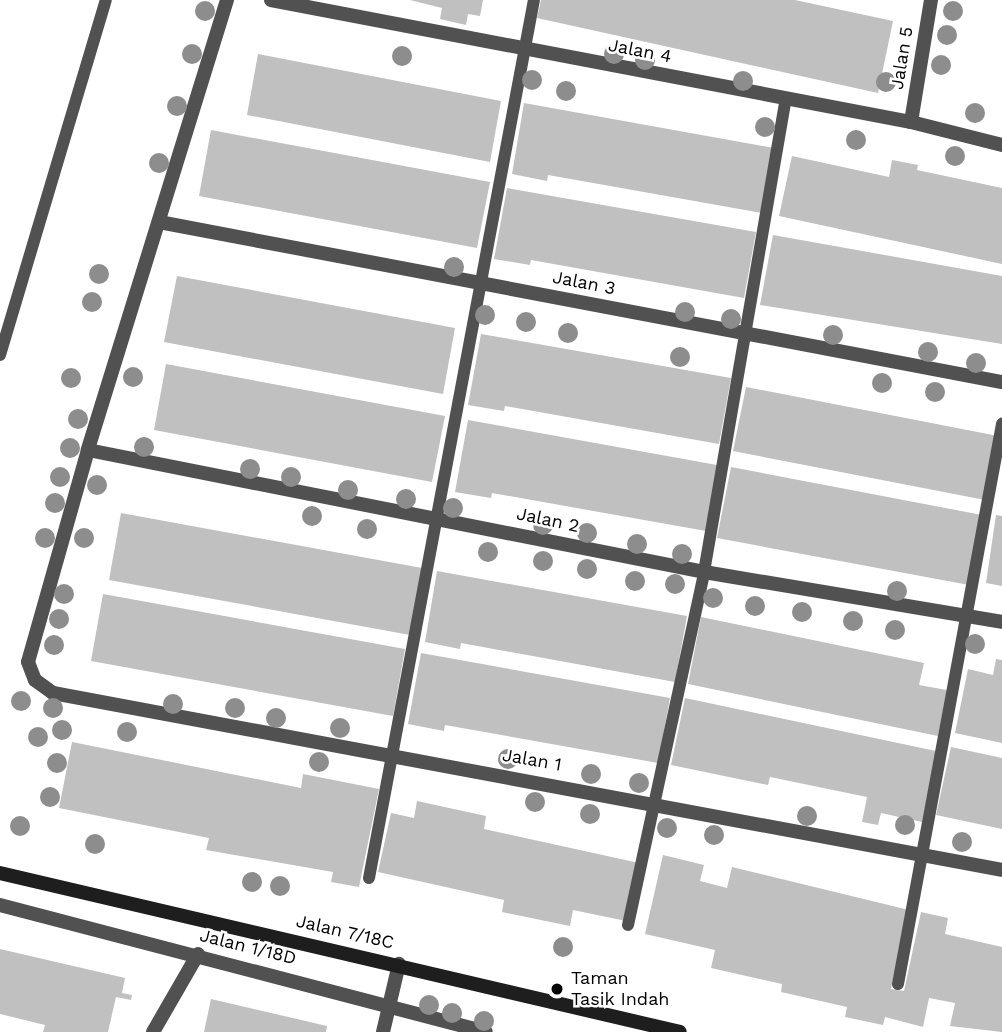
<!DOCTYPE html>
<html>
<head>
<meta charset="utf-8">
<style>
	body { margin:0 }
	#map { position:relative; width:1002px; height:1032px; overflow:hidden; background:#fff; font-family:"Work Sans",sans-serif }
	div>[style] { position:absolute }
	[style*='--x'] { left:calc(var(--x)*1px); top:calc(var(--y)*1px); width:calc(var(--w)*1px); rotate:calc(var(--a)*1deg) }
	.building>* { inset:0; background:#c0c0c0 }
	.lane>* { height:12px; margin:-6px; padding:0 6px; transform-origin:6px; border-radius:6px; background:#515151 }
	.street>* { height:14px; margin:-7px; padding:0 7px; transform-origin:7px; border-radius:7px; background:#515151 }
	.secondary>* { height:14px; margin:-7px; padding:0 7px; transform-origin:7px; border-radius:7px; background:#1e1e1e }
	.trees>* { width:20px; height:20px; margin:-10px; border-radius:50%; background:#8d8d8d }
	.dots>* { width:19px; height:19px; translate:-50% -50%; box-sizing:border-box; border:4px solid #fff; border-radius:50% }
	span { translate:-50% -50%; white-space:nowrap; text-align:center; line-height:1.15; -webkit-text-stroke:5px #fff; paint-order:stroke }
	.street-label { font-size:18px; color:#000 }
	.poi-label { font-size:18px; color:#000 }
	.left { translate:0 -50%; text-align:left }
</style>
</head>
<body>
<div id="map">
	<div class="building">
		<i style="clip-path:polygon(410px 0,483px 0,480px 16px,468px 14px,466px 25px,440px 19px,442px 8px)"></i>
		<i style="clip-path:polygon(541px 0,795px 0,893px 21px,878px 93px,537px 18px)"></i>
		<i style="clip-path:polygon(258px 54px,501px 101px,490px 162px,247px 115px)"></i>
		<i style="clip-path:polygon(524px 103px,774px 148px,762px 213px,548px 175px,547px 181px,512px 174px)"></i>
		<i style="clip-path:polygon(211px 130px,490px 182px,477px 248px,199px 196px)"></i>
		<i style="clip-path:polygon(792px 156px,889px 177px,892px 160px,918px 165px,917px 170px,1002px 188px,1002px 264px,779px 216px)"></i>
		<i style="clip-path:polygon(507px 188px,756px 232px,744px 298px,531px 260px,530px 265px,494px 259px)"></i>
		<i style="clip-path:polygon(773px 235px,1002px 276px,1002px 344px,760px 305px)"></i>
		<i style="clip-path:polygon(177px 276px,455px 328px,443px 394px,164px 342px)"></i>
		<i style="clip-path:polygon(481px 334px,731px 378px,719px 444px,505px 406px,504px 411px,468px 405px)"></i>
		<i style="clip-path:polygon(166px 364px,445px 416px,432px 482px,154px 430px)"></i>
		<i style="clip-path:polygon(746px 387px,998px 436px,985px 500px,733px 451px)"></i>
		<i style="clip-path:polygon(468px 420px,717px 465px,706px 531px,492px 493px,491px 498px,455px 492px)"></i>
		<i style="clip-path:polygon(731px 467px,982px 515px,969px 585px,717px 538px)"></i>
		<i style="clip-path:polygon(121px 513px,422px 568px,410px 635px,109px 580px)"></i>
		<i style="clip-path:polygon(996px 515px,1002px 516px,1002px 586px,986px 583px)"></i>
		<i style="clip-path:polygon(437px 571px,687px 616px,675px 682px,461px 643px,460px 649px,425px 642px)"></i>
		<i style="clip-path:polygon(103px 594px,405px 649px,393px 716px,91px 661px)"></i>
		<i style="clip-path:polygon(701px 617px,924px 663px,919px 685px,947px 690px,938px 736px,688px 684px)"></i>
		<i style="clip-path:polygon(421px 653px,670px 698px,658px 763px,445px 725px,444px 731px,408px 724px)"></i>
		<i style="clip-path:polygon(996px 659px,1002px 660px,1002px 743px,955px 733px,968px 669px,993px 675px)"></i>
		<i style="clip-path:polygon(685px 698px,936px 751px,922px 822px,881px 813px,878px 825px,862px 822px,867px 797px,770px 777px,768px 785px,671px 765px)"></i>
		<i style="clip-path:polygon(72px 742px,301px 788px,303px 774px,379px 789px,359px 887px,331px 882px,333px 872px,206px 850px,209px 838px,59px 808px)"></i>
		<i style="clip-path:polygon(951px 747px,1002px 758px,1002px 829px,936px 815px)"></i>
		<i style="clip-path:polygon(417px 801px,486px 816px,484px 829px,639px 863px,626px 921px,573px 910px,570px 926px,502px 912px,504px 900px,378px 872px,391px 813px,414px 818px)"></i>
		<i style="clip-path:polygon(663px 855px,704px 865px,700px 881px,727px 888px,732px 867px,909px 910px,891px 989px,904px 991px,921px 912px,948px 918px,945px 934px,1002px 947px,1002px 1032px,950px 1026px,955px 1003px,929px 998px,923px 1027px,885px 1017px,883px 1025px,845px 1017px,847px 1007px,781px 992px,782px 984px,711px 968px,715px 950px,645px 934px)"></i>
		<i style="clip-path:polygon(0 949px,125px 978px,122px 993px,132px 995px,131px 1000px,116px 997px,108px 1032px,43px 1032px,45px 1025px,0 1014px)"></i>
		<i style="clip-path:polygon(211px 999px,327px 1026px,326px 1032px,204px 1032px)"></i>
	</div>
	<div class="lane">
		<i style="--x:0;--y:355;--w:370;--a:-73.4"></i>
		<i style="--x:369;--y:878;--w:893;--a:-79.36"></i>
		<i style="--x:628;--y:925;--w:361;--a:-77.8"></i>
		<i style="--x:704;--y:572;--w:481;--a:-80.2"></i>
		<i style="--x:898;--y:984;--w:570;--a:-79.48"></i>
	</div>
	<div class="street">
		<i style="--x:227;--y:0;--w:471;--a:107.2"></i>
		<i style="--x:88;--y:450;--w:220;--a:105.8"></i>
		<i style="--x:28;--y:662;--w:19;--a:69"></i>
		<i style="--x:35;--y:680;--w:22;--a:36"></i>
		<i style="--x:53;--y:693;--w:965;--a:10.56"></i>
		<i style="--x:271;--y:0;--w:652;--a:10.79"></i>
		<i style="--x:911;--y:122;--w:94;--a:14.2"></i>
		<i style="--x:911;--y:122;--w:124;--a:-80.7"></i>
		<i style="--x:159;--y:222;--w:858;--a:10.75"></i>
		<i style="--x:88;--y:450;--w:628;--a:11.2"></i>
		<i style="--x:704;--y:572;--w:302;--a:9.5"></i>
		<i style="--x:0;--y:905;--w:502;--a:14.64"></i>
		<i style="--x:153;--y:1032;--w:90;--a:-60"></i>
		<i style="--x:383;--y:1032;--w:70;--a:-76.8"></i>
	</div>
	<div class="secondary">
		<i style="--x:0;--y:873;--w:698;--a:13.16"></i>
	</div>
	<div class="trees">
		<i style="left:205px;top:11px"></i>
		<i style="left:953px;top:11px"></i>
		<i style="left:947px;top:35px"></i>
		<i style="left:192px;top:54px"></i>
		<i style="left:614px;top:54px"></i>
		<i style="left:402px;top:56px"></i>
		<i style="left:645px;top:60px"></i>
		<i style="left:941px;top:65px"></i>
		<i style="left:532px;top:80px"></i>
		<i style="left:743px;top:81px"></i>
		<i style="left:886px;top:82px"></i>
		<i style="left:566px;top:91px"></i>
		<i style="left:177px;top:106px"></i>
		<i style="left:975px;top:113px"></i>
		<i style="left:765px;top:127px"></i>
		<i style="left:856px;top:140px"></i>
		<i style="left:955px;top:156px"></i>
		<i style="left:159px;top:163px"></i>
		<i style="left:454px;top:267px"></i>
		<i style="left:99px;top:274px"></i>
		<i style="left:92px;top:302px"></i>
		<i style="left:685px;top:312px"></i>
		<i style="left:485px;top:315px"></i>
		<i style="left:731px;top:319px"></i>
		<i style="left:526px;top:322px"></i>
		<i style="left:568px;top:333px"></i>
		<i style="left:833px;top:335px"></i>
		<i style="left:928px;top:352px"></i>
		<i style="left:680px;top:357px"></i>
		<i style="left:976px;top:363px"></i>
		<i style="left:133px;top:377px"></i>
		<i style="left:71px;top:378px"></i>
		<i style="left:882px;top:383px"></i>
		<i style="left:935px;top:392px"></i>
		<i style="left:78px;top:419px"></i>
		<i style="left:144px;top:447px"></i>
		<i style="left:70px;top:448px"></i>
		<i style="left:250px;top:469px"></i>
		<i style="left:60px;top:477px"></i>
		<i style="left:291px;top:477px"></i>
		<i style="left:97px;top:485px"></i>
		<i style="left:348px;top:490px"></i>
		<i style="left:406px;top:499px"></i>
		<i style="left:55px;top:503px"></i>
		<i style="left:453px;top:508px"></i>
		<i style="left:312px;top:516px"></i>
		<i style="left:543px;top:525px"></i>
		<i style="left:367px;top:529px"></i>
		<i style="left:587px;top:533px"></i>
		<i style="left:45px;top:538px"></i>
		<i style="left:84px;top:538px"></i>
		<i style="left:637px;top:544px"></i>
		<i style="left:488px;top:552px"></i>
		<i style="left:682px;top:554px"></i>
		<i style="left:543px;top:561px"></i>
		<i style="left:587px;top:569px"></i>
		<i style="left:635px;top:581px"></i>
		<i style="left:675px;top:584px"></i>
		<i style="left:897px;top:591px"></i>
		<i style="left:64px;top:594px"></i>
		<i style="left:713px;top:598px"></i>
		<i style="left:755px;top:606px"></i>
		<i style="left:802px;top:612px"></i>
		<i style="left:59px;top:619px"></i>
		<i style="left:853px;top:621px"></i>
		<i style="left:895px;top:630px"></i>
		<i style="left:975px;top:644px"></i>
		<i style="left:54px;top:645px"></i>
		<i style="left:21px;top:701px"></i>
		<i style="left:173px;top:704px"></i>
		<i style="left:53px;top:708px"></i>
		<i style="left:235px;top:708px"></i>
		<i style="left:276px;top:718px"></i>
		<i style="left:340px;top:728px"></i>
		<i style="left:62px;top:730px"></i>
		<i style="left:127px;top:732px"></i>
		<i style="left:38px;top:737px"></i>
		<i style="left:508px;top:759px"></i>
		<i style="left:319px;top:762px"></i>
		<i style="left:57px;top:763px"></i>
		<i style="left:591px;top:774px"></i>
		<i style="left:639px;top:783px"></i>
		<i style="left:50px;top:797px"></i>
		<i style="left:535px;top:802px"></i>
		<i style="left:590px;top:814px"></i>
		<i style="left:807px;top:816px"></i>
		<i style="left:905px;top:825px"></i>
		<i style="left:20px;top:826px"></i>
		<i style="left:667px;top:828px"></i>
		<i style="left:714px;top:835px"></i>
		<i style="left:962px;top:842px"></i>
		<i style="left:95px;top:844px"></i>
		<i style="left:252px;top:882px"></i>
		<i style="left:280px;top:886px"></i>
		<i style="left:563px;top:947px"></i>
		<i style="left:429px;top:1005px"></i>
		<i style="left:452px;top:1013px"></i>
		<i style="left:484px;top:1021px"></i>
	</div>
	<div class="dots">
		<i style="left:557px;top:989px;background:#000"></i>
	</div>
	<div class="street-label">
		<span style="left:640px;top:51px;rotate:11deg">Jalan 4</span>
		<span style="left:902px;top:58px;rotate:-81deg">Jalan 5</span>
		<span style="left:584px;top:283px;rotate:11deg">Jalan 3</span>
		<span style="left:548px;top:520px;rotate:12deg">Jalan 2</span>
		<span style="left:532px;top:760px;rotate:10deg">Jalan 1</span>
		<span style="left:345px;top:932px;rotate:13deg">Jalan 7/18C</span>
		<span style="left:248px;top:947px;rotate:14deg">Jalan 1/18D</span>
	</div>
	<div class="poi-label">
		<span class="left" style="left:571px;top:989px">Taman<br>Tasik Indah</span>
	</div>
</div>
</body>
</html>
